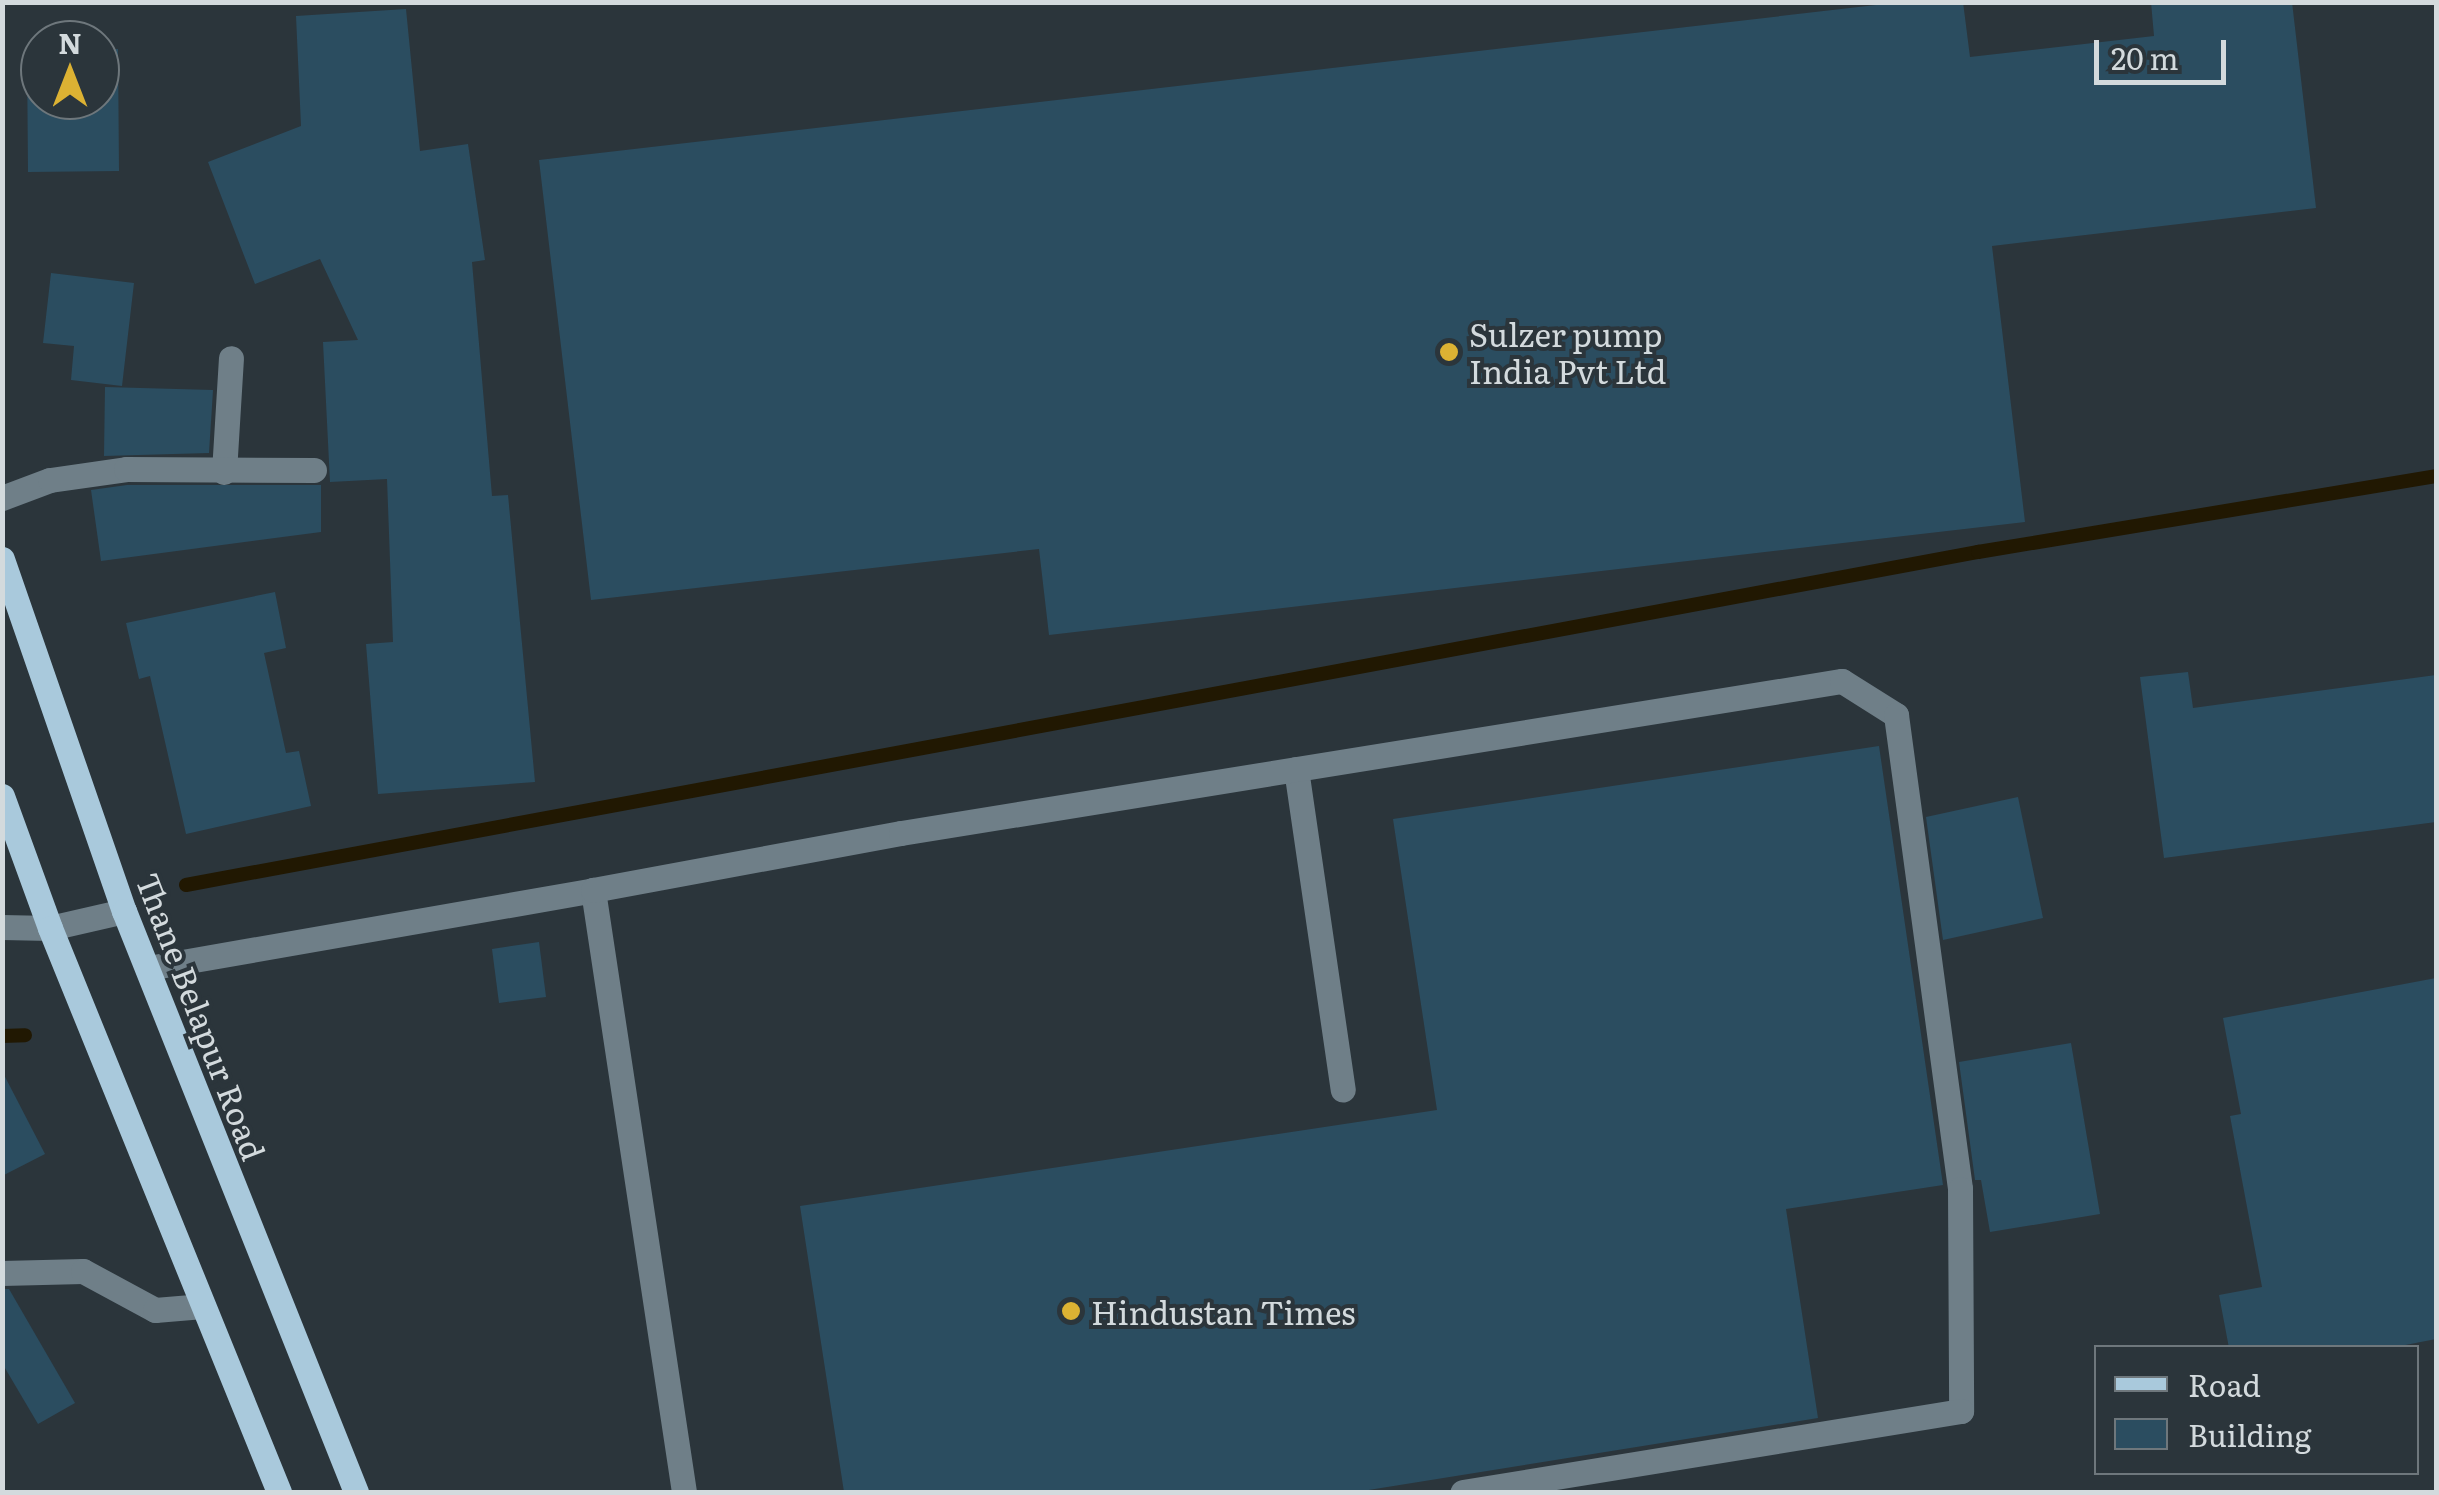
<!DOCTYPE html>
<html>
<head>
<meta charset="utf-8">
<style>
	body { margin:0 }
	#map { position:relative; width:2439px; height:1495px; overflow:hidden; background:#2b353b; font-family:Literata,serif }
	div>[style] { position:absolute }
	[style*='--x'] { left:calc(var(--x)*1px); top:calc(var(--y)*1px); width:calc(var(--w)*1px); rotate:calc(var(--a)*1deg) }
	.stream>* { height:14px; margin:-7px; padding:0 7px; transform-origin:7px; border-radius:7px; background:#211802 }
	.building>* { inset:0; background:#2b4d60 }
	.minor>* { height:25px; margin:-12.5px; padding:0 12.5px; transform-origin:12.5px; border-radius:12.5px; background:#6f7f88 }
	.major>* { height:25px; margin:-12.5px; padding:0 12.5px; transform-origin:12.5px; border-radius:12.5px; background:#a9c9dc }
	.dots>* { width:28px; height:28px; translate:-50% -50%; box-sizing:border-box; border:5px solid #2b353b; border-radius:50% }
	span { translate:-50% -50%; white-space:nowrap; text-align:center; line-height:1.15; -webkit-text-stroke:8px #2b353b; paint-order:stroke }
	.poi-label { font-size:32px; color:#d3dadd }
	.left { translate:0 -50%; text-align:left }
	.street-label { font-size:32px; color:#d3dadd }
	.frame { position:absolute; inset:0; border:5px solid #d3dadd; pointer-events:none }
	.legend { position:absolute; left:2094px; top:1345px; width:325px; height:130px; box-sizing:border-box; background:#2b353b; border:2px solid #6e777c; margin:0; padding:12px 18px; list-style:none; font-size:30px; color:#d3dadd }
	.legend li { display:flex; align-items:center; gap:20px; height:50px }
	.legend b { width:50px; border:2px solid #6e777c }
	.north { position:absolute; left:20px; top:20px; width:100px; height:100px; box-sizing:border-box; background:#2b353b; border:2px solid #6e777c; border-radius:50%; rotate:0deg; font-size:28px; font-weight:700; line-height:40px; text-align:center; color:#d3dadd }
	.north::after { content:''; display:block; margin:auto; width:35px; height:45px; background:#dcb233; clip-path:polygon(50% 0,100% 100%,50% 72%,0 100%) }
	.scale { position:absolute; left:2094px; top:40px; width:132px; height:45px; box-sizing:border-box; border:5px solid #d3dadd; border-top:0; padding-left:12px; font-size:30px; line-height:35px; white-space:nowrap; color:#d3dadd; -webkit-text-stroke:8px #2b353b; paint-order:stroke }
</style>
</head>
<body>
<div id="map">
	<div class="stream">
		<i style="--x:186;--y:885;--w:1823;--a:-10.53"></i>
		<i style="--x:1978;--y:552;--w:464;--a:-9.4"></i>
		<i style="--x:2;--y:1036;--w:23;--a:-2"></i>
	</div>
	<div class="building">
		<i style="clip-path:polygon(1902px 2px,1963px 2px,1970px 57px,2154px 36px,2151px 2px,2292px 2px,2316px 208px,1992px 246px,2025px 522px,1049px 635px,1039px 549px,591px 600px,539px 160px)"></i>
		<i style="clip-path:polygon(406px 9px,420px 151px,468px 144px,485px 260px,472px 262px,492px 496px,508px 495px,535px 782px,378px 794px,366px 644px,393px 642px,387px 479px,330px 482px,323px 342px,358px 340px,320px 259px,255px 284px,208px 162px,301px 126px,296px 16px)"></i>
		<i style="clip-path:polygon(118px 49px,119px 171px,28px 172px,27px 51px,40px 50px,40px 100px,100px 100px,100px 50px)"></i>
		<i style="clip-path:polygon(51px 273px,134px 283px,122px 386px,71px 380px,74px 346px,43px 343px)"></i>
		<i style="clip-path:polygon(105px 387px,213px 390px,209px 453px,104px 456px)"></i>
		<i style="clip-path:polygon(127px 485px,321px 485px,321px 532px,101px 561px,91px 490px)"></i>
		<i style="clip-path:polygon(275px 592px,286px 648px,264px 653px,286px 753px,299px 751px,311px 806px,186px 834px,150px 676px,139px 679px,126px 623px)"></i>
		<i style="clip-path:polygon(2188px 672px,2193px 708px,2436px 675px,2436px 822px,2164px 858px,2140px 677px)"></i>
		<i style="clip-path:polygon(1879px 746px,1943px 1185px,1786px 1209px,1818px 1418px,1356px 1492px,844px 1492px,800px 1206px,1437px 1110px,1393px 819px)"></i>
		<i style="clip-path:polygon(2018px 797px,2043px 918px,1943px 940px,1926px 817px)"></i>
		<i style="clip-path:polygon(539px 942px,546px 997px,499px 1003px,492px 949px)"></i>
		<i style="clip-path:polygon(2436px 978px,2436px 1339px,2390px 1348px,2229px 1348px,2219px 1295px,2262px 1287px,2230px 1116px,2241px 1114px,2223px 1018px)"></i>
		<i style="clip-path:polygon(2071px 1043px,2100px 1214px,1990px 1232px,1981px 1180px,1975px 1180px,1959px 1062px)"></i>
		<i style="clip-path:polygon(2px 1071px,45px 1154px,2px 1176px)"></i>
		<i style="clip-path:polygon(2px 1289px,9px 1289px,75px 1403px,38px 1424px,2px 1363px)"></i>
	</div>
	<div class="minor">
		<i style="--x:224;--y:472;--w:114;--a:-86.5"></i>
		<i style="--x:2;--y:498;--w:51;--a:-20.6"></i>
		<i style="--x:50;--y:480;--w:77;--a:-8.2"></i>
		<i style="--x:126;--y:469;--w:188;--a:0.3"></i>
		<i style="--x:1296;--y:769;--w:324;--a:81.7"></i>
		<i style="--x:2;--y:927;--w:48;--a:1.2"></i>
		<i style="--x:50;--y:928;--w:76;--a:-12.9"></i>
		<i style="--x:148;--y:968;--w:452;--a:-9.9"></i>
		<i style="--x:2;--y:1273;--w:81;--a:-1.4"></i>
		<i style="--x:83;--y:1271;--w:82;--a:28.4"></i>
		<i style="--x:155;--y:1310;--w:48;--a:-4.8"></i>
		<i style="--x:684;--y:1492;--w:609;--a:-98.6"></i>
		<i style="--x:593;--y:890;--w:313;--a:-10.5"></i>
		<i style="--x:901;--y:833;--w:953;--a:-9.18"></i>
		<i style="--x:1842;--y:681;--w:64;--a:32.2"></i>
		<i style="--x:1896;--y:715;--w:478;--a:82.3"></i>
		<i style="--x:1960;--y:1189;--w:222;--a:89.7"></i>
		<i style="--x:1961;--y:1411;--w:505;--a:170.76"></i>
	</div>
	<div class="major">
		<i style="--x:2;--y:559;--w:373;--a:70.9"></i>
		<i style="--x:124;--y:911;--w:626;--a:68.23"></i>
		<i style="--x:2;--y:796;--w:140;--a:70"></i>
		<i style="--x:50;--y:928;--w:609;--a:67.9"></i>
	</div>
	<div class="dots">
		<i style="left:1449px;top:352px;background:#dcb233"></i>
		<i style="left:1071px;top:1311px;background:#dcb233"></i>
	</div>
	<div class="poi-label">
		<span class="left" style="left:1469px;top:352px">Sulzer pump<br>India Pvt Ltd</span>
		<span class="left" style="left:1091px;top:1311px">Hindustan Times</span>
	</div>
	<div class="street-label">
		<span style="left:202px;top:1016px;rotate:69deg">Thane Belapur Road</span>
	</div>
	<div class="frame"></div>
	<ul class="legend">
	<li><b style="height:12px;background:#a9c9dc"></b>Road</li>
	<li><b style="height:28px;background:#2b4d60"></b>Building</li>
	</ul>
	<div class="north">N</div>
	<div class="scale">20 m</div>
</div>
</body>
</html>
